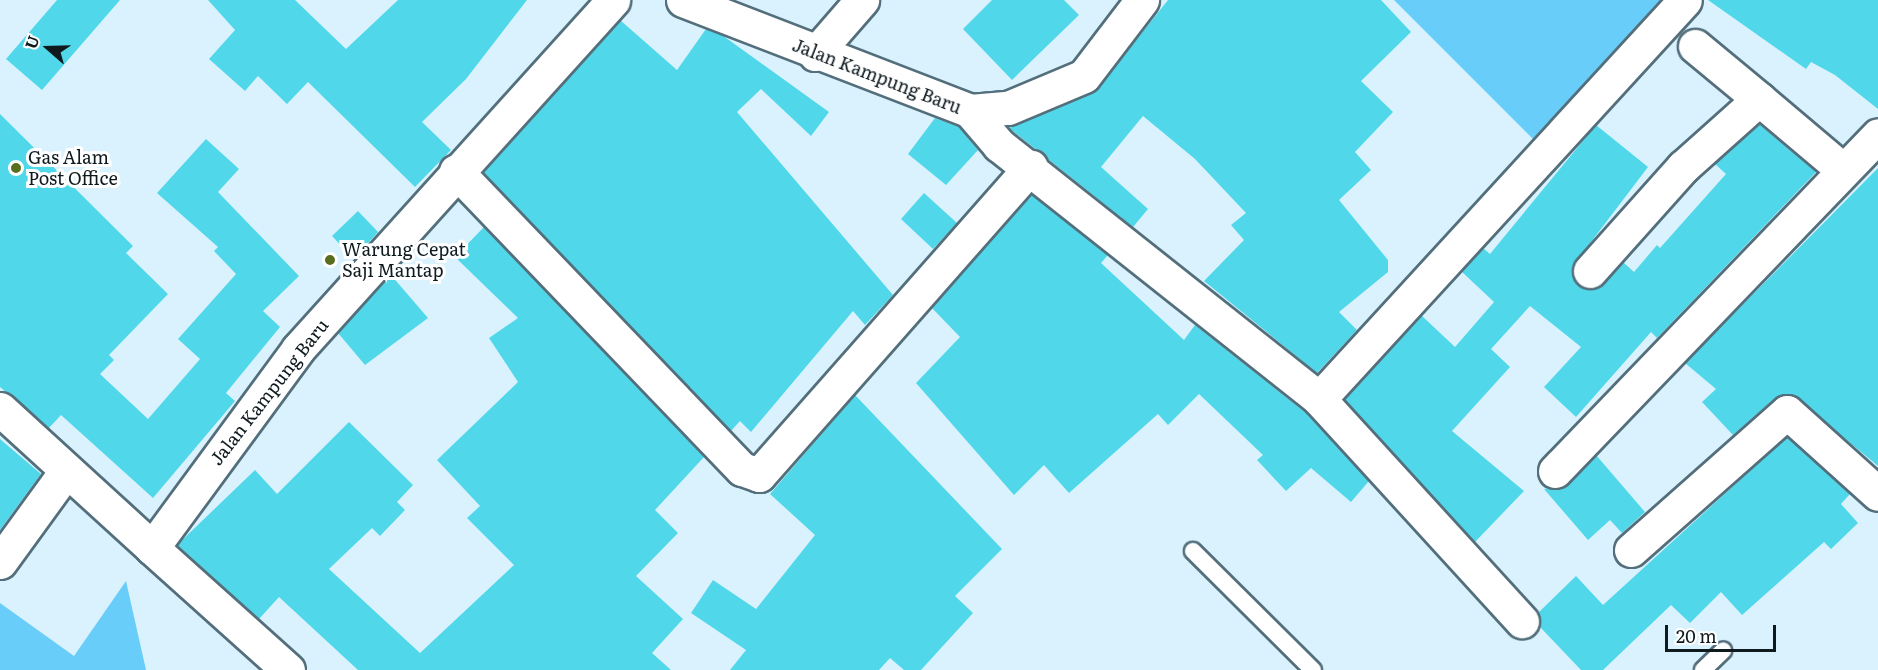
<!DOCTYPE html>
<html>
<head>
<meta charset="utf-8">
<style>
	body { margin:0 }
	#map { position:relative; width:1878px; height:670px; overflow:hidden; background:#daf2fe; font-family:Literata,serif }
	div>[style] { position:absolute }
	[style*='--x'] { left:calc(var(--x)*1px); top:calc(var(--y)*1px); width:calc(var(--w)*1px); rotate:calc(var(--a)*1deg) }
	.green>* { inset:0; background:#68cef9 }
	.building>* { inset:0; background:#50d8ea }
	.roads { filter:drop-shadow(2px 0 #546f7c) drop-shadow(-2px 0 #546f7c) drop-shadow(0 2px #546f7c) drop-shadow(0 -2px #546f7c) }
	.service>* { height:16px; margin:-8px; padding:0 8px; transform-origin:8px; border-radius:8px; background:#fff }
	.minor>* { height:33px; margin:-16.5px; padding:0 16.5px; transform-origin:16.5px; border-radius:16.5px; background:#fff }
	.dots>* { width:16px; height:16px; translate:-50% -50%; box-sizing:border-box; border:3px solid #fff; border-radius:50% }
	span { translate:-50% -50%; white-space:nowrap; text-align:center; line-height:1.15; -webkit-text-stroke:6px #fff; paint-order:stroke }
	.street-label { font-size:18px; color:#0f1a1f }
	.poi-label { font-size:18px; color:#0f1a1f }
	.left { translate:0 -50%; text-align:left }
	.north { position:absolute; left:18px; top:18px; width:60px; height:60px; -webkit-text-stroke:4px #fff; paint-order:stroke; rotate:290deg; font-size:16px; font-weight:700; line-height:24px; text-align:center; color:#0f1a1f }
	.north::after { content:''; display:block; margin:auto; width:21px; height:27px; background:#0f1a1f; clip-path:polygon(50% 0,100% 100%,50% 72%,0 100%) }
	.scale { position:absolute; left:1665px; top:625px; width:111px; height:27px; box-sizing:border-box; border:3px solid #0f1a1f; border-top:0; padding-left:8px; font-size:18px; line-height:21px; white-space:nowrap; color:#0f1a1f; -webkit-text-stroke:4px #fff; paint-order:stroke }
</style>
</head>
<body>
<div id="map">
	<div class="green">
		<i style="clip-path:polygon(1394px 0,1664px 0,1534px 140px)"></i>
		<i style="clip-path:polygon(126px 581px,146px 670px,0 670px,0 603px,74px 656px)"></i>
	</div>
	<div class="building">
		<i style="clip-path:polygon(57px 0,120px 0,42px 90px,6px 59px)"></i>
		<i style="clip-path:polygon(208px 0,295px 0,346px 49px,398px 0,527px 0,466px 79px,422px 122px,451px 150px,415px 187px,308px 82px,287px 104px,258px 76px,245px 91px,209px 59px,235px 30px)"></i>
		<i style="clip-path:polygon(992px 0,1064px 0,1079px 15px,1012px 80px,963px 29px)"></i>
		<i style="clip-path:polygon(1168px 0,1381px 0,1411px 32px,1361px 81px,1393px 112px,1355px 152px,1371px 170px,1339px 200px,1388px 260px,1388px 272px,1339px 312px,1357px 330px,1317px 373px,1204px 281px,1244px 240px,1231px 225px,1246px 213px,1195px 159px,1143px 116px,1101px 167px,1148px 209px,1133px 227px,1009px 128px,1098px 88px)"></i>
		<i style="clip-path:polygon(1708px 0,1878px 0,1878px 109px,1835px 75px,1811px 62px,1806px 69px)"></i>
		<i style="clip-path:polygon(620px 20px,677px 70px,706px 29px,722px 35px,829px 112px,811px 136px,761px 89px,737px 112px,893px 295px,865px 325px,853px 311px,751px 432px,740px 421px,731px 431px,483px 172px)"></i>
		<i style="clip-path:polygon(0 114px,133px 246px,126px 253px,168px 294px,109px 355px,114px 360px,100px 374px,148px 419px,200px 359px,178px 339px,236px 274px,214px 251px,218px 247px,157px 193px,206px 139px,239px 169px,218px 192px,299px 276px,263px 311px,280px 327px,226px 393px,235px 401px,153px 498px,61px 415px,49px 428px,0 387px)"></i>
		<i style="clip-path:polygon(935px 118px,959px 127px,978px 150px,946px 185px,908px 154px)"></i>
		<i style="clip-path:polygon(1759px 124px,1816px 172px,1657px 338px,1651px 332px,1576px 417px,1544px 387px,1581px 347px,1530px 306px,1491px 349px,1510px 367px,1452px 431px,1524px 491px,1475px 542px,1344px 399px,1421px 315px,1455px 347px,1494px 302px,1461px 271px,1483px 248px,1490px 254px,1596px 125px,1648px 167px,1572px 267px,1577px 285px,1587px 289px,1604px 284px,1623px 262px,1634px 272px,1657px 245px,1660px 248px,1726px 174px,1715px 164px)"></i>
		<i style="clip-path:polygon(1878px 168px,1878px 466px,1791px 394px,1775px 398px,1733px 435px,1702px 402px,1716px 389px,1685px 363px)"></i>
		<i style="clip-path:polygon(924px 193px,957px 223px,933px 249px,901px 219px)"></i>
		<i style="clip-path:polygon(1032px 195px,1108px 255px,1101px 263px,1184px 340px,1195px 325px,1306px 413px,1369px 481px,1351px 502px,1311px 468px,1286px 491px,1257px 460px,1263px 455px,1199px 394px,1168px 425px,1158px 414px,1069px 493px,1044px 465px,1014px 495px,916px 383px,960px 337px,932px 308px)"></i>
		<i style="clip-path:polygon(358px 211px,378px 232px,354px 259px,332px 236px)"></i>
		<i style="clip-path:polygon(484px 227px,704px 457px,655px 510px,678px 533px,636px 576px,683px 619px,652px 653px,671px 670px,358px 670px,279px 597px,259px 619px,177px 545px,255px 470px,277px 494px,349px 422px,413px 485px,397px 502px,405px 510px,380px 536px,372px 528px,329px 569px,420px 653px,514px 565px,467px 518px,480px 506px,437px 460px,518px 382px,489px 338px,518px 318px,455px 257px)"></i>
		<i style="clip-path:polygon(391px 275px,428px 318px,365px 365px,338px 333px)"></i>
		<i style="clip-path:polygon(855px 395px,1002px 549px,955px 596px,973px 613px,921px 670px,904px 670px,890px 658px,879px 670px,730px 670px,746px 650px,691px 613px,713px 580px,756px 609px,815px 535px,770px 494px)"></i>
		<i style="clip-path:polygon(1787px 437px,1850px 494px,1841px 504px,1858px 523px,1831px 549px,1824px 542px,1742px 615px,1721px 592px,1690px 623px,1671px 605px,1603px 670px,1581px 670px,1540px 627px,1538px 613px,1576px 576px,1603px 605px)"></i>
		<i style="clip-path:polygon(0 439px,41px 474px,0 530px)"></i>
		<i style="clip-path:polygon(1596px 455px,1645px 512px,1622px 533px,1610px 520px,1588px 540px,1544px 489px,1568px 484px)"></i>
	</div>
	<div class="roads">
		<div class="service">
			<i style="--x:1193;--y:551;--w:169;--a:44.8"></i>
			<i style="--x:1703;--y:670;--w:28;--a:-44"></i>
		</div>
		<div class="minor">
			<i style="--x:683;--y:0;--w:308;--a:21.1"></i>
			<i style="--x:970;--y:111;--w:38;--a:-5"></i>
			<i style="--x:1008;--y:108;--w:82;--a:-22.8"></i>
			<i style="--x:1084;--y:76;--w:96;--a:-52.7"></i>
			<i style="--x:1695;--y:46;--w:83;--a:39.6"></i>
			<i style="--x:815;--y:54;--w:72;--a:-49"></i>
			<i style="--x:970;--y:111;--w:45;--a:49.5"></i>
			<i style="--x:999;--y:145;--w:409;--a:38.4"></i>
			<i style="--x:1319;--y:399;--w:301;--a:47.6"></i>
			<i style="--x:456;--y:171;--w:413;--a:46.2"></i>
			<i style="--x:742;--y:469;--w:18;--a:19"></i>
			<i style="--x:759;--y:475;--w:411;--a:-48.6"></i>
			<i style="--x:1590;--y:271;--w:140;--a:-48.2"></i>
			<i style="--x:1683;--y:167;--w:102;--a:-41.8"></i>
			<i style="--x:1759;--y:99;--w:110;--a:40.2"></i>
			<i style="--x:1319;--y:399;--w:541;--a:-47.47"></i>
			<i style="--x:0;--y:409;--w:206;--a:42.4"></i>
			<i style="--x:1555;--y:471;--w:466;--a:-46.1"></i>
			<i style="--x:1631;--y:550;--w:208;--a:-41.5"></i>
			<i style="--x:1787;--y:412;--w:122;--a:42"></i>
			<i style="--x:0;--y:562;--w:112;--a:-54"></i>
			<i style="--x:288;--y:670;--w:183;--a:-138.1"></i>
			<i style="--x:152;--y:548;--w:247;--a:-53.7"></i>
			<i style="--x:298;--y:349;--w:470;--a:-47.9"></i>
		</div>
	</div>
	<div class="dots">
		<i style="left:16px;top:168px;background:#586e1e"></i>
		<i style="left:330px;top:260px;background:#586e1e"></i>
	</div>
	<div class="street-label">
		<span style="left:877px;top:76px;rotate:21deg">Jalan Kampung Baru</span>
		<span style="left:269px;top:392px;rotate:-52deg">Jalan Kampung Baru</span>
	</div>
	<div class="poi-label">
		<span class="left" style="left:28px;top:168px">Gas Alam<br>Post Office</span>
		<span class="left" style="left:342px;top:260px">Warung Cepat<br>Saji Mantap</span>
	</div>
	<div class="north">U</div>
	<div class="scale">20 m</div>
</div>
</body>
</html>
